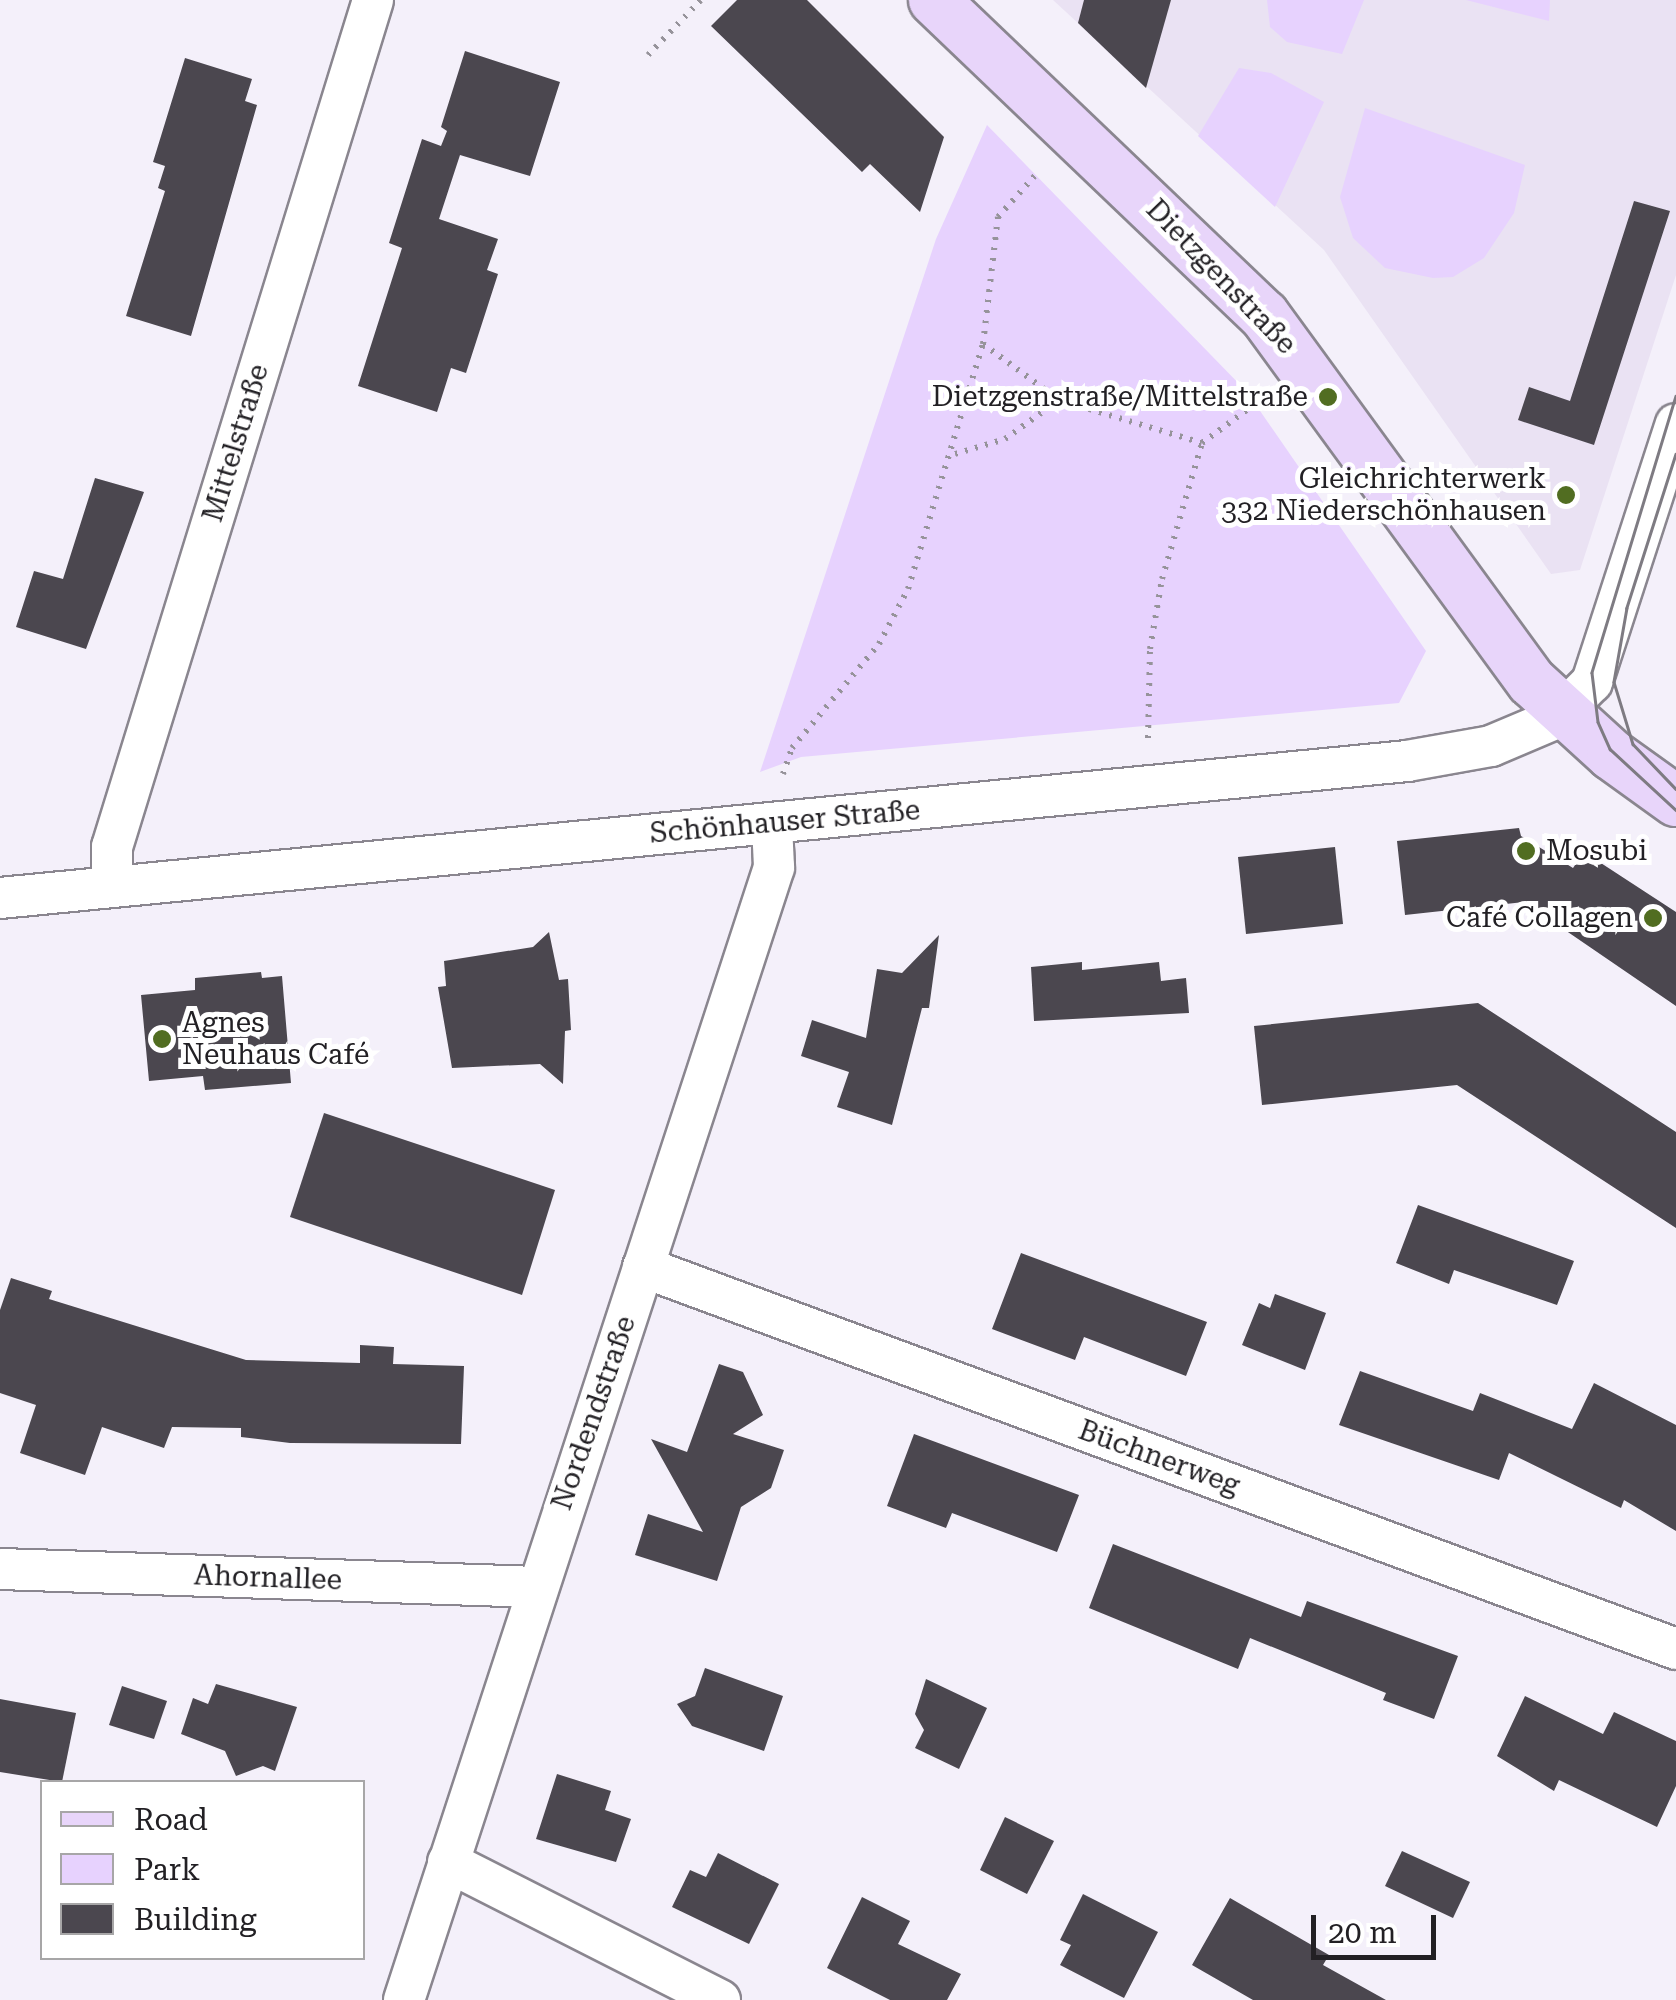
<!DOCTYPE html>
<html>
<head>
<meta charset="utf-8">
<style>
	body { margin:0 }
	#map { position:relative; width:1676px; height:2000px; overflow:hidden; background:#f4f0fa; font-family:"Roboto Serif",serif }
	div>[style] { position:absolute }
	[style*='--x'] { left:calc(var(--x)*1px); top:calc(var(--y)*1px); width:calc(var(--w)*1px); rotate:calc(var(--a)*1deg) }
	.built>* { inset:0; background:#eae2f3 }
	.green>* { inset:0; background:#e7d2fe }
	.building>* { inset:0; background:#4b474f }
	.path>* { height:6px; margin-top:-3px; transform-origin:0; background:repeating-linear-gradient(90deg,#96939a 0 2.5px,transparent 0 10.5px) }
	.roads { filter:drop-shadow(2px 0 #8a868f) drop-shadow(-2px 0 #8a868f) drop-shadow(0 2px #8a868f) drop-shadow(0 -2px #8a868f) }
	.minor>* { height:40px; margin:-20px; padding:0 20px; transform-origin:20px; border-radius:20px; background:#fff }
	.major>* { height:50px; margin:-25px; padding:0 25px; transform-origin:25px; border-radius:25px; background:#e8d5fa }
	.tram>* { height:2.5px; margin:-1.25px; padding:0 1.25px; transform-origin:1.25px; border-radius:1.25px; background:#7e7b82 }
	.dots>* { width:28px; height:28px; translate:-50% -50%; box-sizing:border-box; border:5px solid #fff; border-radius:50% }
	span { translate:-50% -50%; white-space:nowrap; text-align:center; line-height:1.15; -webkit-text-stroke:10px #fff; paint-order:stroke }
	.street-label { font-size:28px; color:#222024 }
	.poi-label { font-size:28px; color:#222024 }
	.right { translate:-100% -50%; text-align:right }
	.left { translate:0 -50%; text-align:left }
	.legend { position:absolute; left:40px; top:1780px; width:325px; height:180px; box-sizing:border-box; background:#fff; border:2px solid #a7a6a7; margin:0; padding:12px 18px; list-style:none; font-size:30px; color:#222024 }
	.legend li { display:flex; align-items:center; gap:20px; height:50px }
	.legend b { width:50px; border:2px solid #a7a6a7 }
	.scale { position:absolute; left:1311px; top:1915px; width:125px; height:45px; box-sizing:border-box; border:5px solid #222024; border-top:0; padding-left:12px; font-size:30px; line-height:35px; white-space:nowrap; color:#222024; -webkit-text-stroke:8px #fff; paint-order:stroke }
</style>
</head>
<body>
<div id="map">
	<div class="built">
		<i style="clip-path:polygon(1053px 0,1676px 0,1676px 275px,1580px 570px,1551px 574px,1324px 250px)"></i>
	</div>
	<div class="green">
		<i style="clip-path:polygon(1267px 0,1364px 0,1342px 54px,1287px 42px,1270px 27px)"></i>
		<i style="clip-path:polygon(1466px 0,1550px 0,1549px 21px)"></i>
		<i style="clip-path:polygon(1239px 68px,1271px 73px,1324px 102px,1275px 207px,1198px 136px)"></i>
		<i style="clip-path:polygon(1365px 108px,1525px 165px,1514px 213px,1484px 258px,1453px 277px,1433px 278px,1385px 268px,1353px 238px,1340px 197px)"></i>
		<i style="clip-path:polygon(987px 125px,1247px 392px,1426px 651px,1399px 703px,801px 757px,760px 772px,936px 239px)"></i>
	</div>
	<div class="building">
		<i style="clip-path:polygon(737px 0,807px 0,944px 137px,920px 212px,870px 164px,862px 172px,711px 26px)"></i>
		<i style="clip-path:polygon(1084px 0,1171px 0,1146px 88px,1078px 23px)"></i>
		<i style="clip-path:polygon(465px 51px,560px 82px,530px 176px,460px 155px,439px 219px,498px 239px,487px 270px,498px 274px,466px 373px,451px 368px,437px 412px,358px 386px,402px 248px,389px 243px,422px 139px,441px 146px,447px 131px,441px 127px)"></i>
		<i style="clip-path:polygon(185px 58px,252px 79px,245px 101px,257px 105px,191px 336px,126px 316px,165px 191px,158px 188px,165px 166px,153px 162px)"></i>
		<i style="clip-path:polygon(1634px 201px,1670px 211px,1594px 445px,1518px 420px,1529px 387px,1570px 401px)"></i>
		<i style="clip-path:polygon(95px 478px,144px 492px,86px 649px,16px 627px,34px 571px,63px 579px)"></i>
		<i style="clip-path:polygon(1519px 828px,1521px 836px,1573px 868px,1584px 852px,1676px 912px,1676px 1006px,1524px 902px,1405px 915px,1397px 841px)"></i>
		<i style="clip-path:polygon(1335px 847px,1343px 924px,1246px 934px,1238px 857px)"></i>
		<i style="clip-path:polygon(549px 932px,559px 980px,568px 979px,571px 1030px,565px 1031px,563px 1084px,540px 1064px,452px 1068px,438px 987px,446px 986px,444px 961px,533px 947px)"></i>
		<i style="clip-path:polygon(939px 935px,929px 1008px,922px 1008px,892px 1125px,837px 1107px,849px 1072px,801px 1056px,812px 1020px,866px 1038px,877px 969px,902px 973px)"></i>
		<i style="clip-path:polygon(1082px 962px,1082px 970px,1159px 962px,1161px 981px,1186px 978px,1189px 1013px,1034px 1021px,1031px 967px)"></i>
		<i style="clip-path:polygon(261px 972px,262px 978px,282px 976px,291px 1083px,205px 1090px,203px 1076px,149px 1081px,141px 995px,195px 990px,195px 978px)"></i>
		<i style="clip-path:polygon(1478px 1003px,1676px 1132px,1676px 1228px,1457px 1085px,1262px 1105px,1254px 1026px)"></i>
		<i style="clip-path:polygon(324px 1113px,555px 1190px,522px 1295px,290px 1217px)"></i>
		<i style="clip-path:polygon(1418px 1205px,1574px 1261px,1557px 1305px,1454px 1270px,1449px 1284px,1396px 1263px)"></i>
		<i style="clip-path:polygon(1021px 1253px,1207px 1322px,1186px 1376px,1084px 1337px,1075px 1360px,992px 1329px)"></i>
		<i style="clip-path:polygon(11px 1278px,52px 1291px,49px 1299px,246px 1360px,360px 1363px,360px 1345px,394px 1347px,393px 1364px,464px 1366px,461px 1444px,290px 1443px,241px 1437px,241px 1428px,172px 1427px,164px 1448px,102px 1427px,85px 1475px,20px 1453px,36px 1405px,0 1393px,0 1310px)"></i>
		<i style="clip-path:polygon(1275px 1294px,1326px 1313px,1305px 1370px,1242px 1345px,1259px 1303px,1270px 1308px)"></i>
		<i style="clip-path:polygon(719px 1364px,743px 1372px,763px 1415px,733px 1434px,784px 1450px,771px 1488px,741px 1507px,717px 1581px,635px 1555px,648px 1514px,703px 1532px,651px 1439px,687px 1452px)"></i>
		<i style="clip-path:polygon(1360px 1371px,1473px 1411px,1480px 1393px,1572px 1429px,1594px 1383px,1676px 1425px,1676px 1531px,1624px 1500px,1621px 1508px,1509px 1453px,1499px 1480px,1339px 1425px)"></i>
		<i style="clip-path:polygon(914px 1434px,1079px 1495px,1057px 1552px,952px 1513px,946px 1528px,887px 1506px)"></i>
		<i style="clip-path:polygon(1113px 1544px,1301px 1617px,1307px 1601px,1458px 1656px,1434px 1719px,1383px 1700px,1386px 1693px,1250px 1638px,1238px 1669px,1089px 1608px)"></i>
		<i style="clip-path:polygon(705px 1668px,783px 1696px,764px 1751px,692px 1726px,677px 1704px,695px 1696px)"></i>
		<i style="clip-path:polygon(926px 1679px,987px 1708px,959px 1769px,915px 1748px,924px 1730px,915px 1714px)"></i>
		<i style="clip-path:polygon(216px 1684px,297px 1707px,275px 1771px,263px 1766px,236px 1776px,225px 1751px,181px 1734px,193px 1698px,208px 1704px)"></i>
		<i style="clip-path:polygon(122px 1686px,167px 1701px,154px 1739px,109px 1725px)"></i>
		<i style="clip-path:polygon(1525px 1696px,1603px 1734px,1614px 1712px,1676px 1741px,1676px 1786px,1657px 1827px,1559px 1780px,1554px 1791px,1497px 1756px)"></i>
		<i style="clip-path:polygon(0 1699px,76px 1713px,62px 1782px,0 1772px)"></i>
		<i style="clip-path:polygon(557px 1774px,611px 1791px,605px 1810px,631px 1819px,616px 1862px,536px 1839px)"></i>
		<i style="clip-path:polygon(1005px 1817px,1054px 1841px,1027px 1894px,980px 1870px)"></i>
		<i style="clip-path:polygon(1402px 1851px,1470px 1882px,1453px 1918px,1385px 1886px)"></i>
		<i style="clip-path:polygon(718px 1853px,779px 1884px,749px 1944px,672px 1907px,690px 1870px,706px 1877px)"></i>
		<i style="clip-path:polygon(1083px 1894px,1158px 1932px,1124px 1998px,1060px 1965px,1071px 1945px,1060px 1940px)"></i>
		<i style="clip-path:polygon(862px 1897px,910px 1921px,898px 1944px,961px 1974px,947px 2000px,890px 2000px,827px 1968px)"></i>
		<i style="clip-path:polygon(1230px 1898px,1329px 1955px,1323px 1965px,1386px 2000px,1253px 2000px,1192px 1965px)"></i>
	</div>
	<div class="path">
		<i style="--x:648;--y:55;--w:76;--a:-46.1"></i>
		<i style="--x:983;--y:344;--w:94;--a:36.4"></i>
		<i style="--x:1059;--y:400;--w:149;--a:16.7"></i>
		<i style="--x:955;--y:454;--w:52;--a:-16.7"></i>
		<i style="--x:1005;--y:439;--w:67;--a:-35.8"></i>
		<i style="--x:1148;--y:738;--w:89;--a:-88.7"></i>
		<i style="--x:1150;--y:649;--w:71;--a:-80.3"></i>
		<i style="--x:1162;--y:579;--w:142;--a:-73.6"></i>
		<i style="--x:1202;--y:443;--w:76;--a:-36.4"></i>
		<i style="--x:783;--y:774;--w:28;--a:-71"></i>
		<i style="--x:792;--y:748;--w:136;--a:-50.1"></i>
		<i style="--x:879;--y:644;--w:62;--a:-62.2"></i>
		<i style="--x:908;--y:589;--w:256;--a:-73"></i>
		<i style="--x:983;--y:344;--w:128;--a:-83.3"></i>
		<i style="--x:998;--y:217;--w:62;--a:-48.3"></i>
	</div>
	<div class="roads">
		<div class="minor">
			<i style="--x:112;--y:887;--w:40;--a:-90"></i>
			<i style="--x:112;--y:847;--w:886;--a:-72.87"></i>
			<i style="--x:0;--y:898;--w:1414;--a:-5.56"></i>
			<i style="--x:1407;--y:761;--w:85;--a:-10.1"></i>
			<i style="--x:1491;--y:746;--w:69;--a:-22.9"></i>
			<i style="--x:1555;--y:719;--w:52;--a:-45"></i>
			<i style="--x:1592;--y:682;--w:271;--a:-72"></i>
			<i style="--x:643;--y:1267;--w:1101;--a:20.29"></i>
			<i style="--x:0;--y:1569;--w:537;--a:1.92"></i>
			<i style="--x:448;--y:1862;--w:305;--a:26.9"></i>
			<i style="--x:404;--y:2000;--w:1192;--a:-71.91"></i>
			<i style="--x:774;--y:867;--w:42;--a:-92.7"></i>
		</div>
		<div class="major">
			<i style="--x:934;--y:0;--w:456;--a:43.7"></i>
			<i style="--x:1264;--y:315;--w:454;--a:53.9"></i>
			<i style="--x:1532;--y:682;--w:108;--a:42.4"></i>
			<i style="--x:1612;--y:755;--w:79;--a:35.7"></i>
		</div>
	</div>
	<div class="tram">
		<i style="--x:1676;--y:396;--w:289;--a:106.9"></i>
		<i style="--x:1592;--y:673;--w:49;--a:83"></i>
		<i style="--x:1598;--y:722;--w:30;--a:66"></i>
		<i style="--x:1610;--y:749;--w:90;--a:42.7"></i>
		<i style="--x:1676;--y:454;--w:162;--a:107.7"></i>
		<i style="--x:1627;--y:608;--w:75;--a:100"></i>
		<i style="--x:1614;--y:682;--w:65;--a:73"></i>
		<i style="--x:1633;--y:744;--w:62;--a:46.3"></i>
	</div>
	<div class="dots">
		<i style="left:1328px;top:397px;background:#516d21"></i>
		<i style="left:1566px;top:495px;background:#516d21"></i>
		<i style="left:1526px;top:851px;background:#516d21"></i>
		<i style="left:1653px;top:918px;background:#516d21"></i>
		<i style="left:162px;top:1039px;background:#516d21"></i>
	</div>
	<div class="street-label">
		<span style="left:1221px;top:277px;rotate:46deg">Dietzgenstraße</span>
		<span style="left:236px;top:443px;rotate:-73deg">Mittelstraße</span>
		<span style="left:785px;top:822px;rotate:-5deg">Schönhauser Straße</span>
		<span style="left:594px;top:1413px;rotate:-71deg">Nordendstraße</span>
		<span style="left:1159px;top:1458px;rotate:20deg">Büchnerweg</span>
		<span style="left:268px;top:1578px;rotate:2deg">Ahornallee</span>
	</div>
	<div class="poi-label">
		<span class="right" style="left:1308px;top:397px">Dietzgenstraße/Mittelstraße</span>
		<span class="right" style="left:1546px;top:495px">Gleichrichterwerk<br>332 Niederschönhausen</span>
		<span class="left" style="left:1546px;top:851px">Mosubi</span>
		<span class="right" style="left:1633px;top:918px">Café Collagen</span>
		<span class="left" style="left:182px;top:1039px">Agnes<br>Neuhaus Café</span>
	</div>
	<ul class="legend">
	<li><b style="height:12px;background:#e8d5fa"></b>Road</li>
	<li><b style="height:28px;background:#e7d2fe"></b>Park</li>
	<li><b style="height:28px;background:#4b474f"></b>Building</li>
	</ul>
	<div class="scale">20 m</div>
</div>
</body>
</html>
